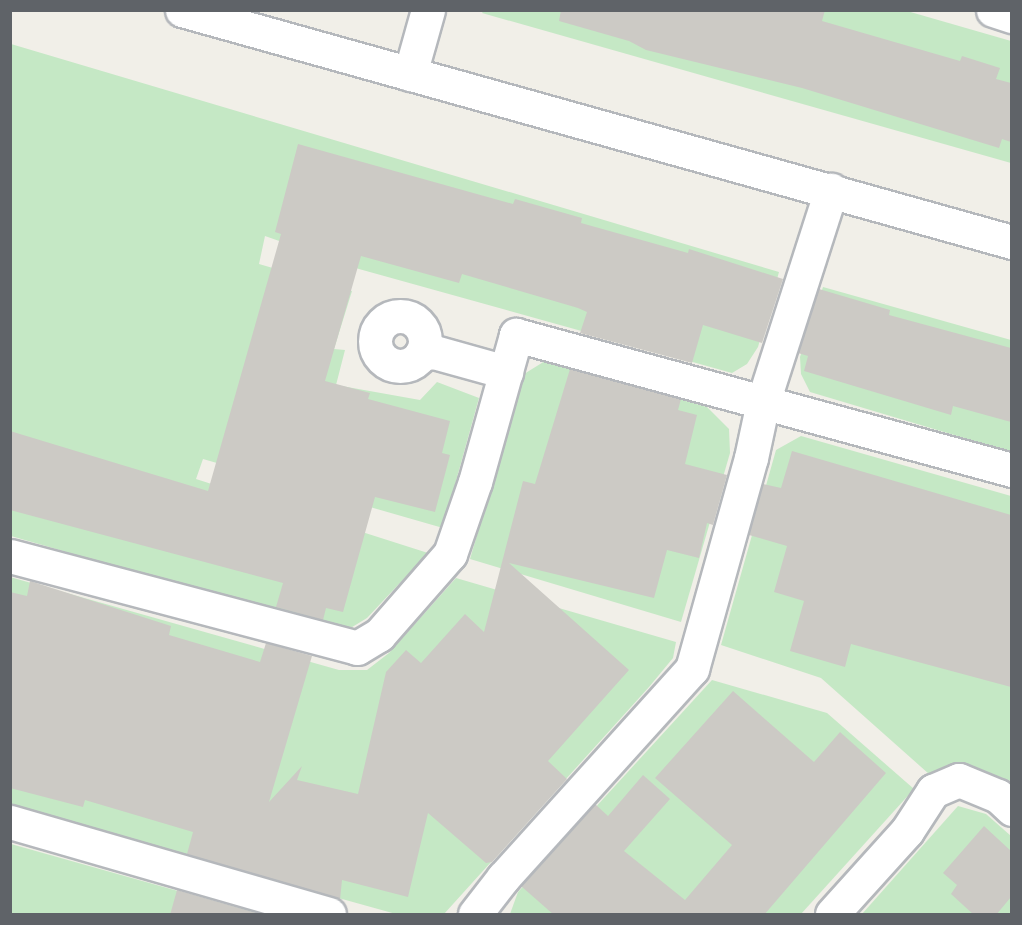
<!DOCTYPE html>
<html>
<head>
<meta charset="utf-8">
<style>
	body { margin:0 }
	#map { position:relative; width:1022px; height:925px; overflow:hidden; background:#f1efe8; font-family:Raleway,sans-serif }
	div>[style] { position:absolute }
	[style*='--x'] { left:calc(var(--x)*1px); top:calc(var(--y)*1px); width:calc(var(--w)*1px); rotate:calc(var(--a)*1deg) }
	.green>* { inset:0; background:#c5e8c5 }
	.building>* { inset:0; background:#cccac5 }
	.roads { filter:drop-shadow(2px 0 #b5b8bc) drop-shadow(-2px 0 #b5b8bc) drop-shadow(0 2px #b5b8bc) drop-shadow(0 -2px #b5b8bc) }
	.minor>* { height:33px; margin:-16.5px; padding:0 16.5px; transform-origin:16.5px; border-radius:16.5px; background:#fff }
	.minor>.ring { margin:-16.5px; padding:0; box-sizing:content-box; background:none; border:33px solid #fff; border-radius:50% }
	.tertiary>* { height:33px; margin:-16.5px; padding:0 16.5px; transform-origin:16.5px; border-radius:16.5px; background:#fff }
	span { translate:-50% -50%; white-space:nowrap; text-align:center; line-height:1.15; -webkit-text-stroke:6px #fff; paint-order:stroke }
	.frame { position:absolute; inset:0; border:12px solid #5f6368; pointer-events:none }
</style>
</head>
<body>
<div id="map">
	<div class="green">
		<i style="clip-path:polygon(484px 10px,907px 11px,1011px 41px,1011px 163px,482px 13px)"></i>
		<i style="clip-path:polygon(11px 44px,779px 272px,758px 347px,747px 364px,732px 373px,359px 269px,265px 236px,259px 264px,352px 291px,334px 349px,345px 350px,336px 385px,420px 400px,437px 382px,479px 398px,443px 528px,203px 459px,196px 479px,428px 553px,367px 618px,344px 632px,11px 536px)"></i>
		<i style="clip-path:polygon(823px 287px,1011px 340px,1011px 452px,810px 392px,801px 374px,800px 357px)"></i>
		<i style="clip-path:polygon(545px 361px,707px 407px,729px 429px,730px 453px,681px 622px,470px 559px,524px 374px)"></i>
		<i style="clip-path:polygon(801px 436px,1011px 496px,1011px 781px,972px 768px,929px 774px,821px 678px,721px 645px,776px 450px)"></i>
		<i style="clip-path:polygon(10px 577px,339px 670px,367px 670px,389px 653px,456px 578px,676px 642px,673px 658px,649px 687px,444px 914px,396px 914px,11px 807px)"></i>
		<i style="clip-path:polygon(712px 680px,827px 713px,914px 789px,801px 914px,510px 914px,518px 892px)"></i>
		<i style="clip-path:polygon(958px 806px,986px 814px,1011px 836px,1011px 914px,862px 914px)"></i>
		<i style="clip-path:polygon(11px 844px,260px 914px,11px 914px)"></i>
	</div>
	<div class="building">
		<i style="clip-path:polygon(561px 10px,825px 10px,822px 21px,960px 61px,962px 56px,1000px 68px,996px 79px,1011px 83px,1011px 142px,1002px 139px,999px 148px,802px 88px,646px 50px,629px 41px,559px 21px)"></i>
		<i style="clip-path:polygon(298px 144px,513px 204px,515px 199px,582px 218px,581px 223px,688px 253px,689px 249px,783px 279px,762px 343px,703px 325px,692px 363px,580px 333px,587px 312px,578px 308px,462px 274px,459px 283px,361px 256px,325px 381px,370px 393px,368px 399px,450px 421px,442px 453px,450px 455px,435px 512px,375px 497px,343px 612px,326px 608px,323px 620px,276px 607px,283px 583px,10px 510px,10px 431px,208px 491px,281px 234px,275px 232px)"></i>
		<i style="clip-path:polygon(819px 289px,890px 310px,889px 315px,1011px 348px,1011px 422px,953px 406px,951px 415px,804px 371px,808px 356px,798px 353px)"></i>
		<i style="clip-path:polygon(570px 369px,681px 399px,678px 410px,697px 415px,685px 464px,727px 475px,713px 525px,707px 523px,699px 558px,667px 550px,654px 598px,509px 563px,629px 670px,548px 761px,567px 779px,492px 862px,486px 863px,428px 813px,408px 897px,342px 880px,340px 900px,187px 854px,193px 832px,85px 800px,83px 807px,10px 788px,10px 592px,27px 596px,30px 581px,171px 626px,169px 635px,260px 662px,266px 643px,312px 656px,269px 802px,302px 766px,297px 780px,358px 794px,386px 672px,406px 650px,421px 663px,465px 614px,484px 632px,523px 481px,535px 484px)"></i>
		<i style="clip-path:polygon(792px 451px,1011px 515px,1011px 687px,851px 644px,845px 667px,790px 651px,804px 601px,774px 592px,787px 546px,749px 535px,763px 484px,781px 488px)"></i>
		<i style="clip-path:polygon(733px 691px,814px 762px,840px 732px,886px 773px,764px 915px,554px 915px,521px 886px,595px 804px,608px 816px,643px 775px,670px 799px,624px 851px,685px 900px,732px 845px,655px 778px)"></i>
		<i style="clip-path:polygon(984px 826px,1011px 851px,1011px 897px,996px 915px,974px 915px,951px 894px,957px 885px,943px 873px)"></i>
		<i style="clip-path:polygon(177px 890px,263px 915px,170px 915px)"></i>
	</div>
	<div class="roads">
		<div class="minor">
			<i style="--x:993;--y:10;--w:20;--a:18"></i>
			<i style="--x:410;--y:74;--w:66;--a:-74.3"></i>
			<i class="ring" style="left:375px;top:316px;width:17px;height:17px"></i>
			<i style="--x:421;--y:354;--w:13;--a:-9"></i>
			<i style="--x:434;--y:352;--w:75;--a:15.5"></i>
			<i style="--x:10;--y:556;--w:359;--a:14.8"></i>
			<i style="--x:357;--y:648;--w:26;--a:-31"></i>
			<i style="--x:379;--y:635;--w:108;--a:-48.8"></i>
			<i style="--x:450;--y:554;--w:76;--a:-70.9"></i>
			<i style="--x:475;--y:482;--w:153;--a:-74.4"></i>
			<i style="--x:516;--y:335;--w:514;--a:15.23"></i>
			<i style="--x:10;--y:822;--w:332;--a:16.1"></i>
			<i style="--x:475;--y:914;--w:46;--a:-52.1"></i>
			<i style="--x:503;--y:878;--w:282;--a:-47.9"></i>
			<i style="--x:692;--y:669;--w:219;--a:-74.4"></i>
			<i style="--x:751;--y:458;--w:57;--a:-77.9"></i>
			<i style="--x:763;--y:402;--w:223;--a:-72.2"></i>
			<i style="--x:832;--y:914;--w:112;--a:-47.9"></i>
			<i style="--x:907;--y:831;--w:48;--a:-57"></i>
			<i style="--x:933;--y:791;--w:28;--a:-23"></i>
			<i style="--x:959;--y:780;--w:42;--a:22.3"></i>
			<i style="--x:998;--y:796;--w:19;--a:43"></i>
		</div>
		<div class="tertiary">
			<i style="--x:182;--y:10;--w:862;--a:15.62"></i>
		</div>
	</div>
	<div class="frame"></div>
</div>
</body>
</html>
